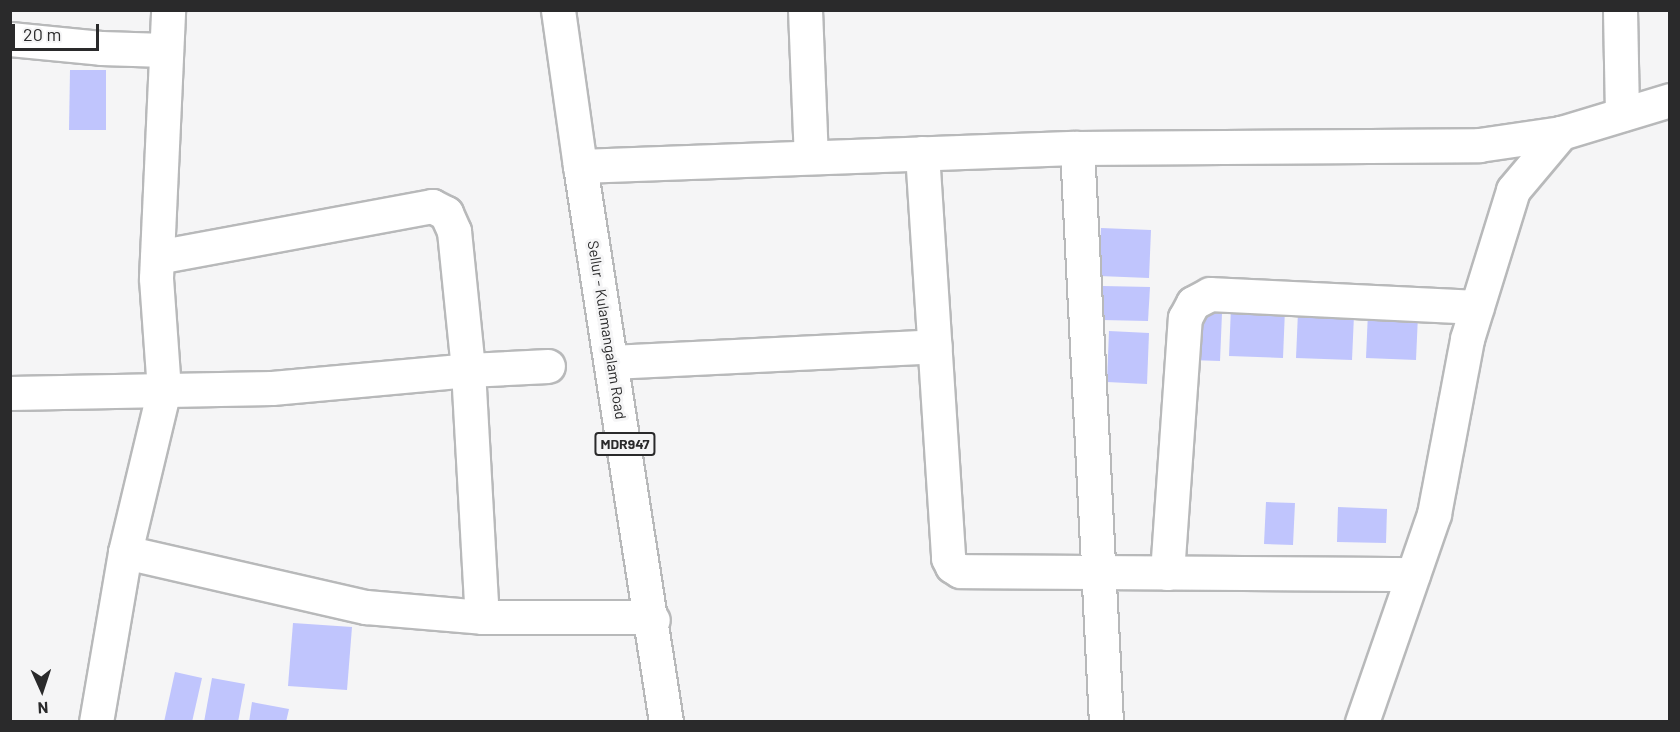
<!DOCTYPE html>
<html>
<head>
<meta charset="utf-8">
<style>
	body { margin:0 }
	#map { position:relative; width:1680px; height:732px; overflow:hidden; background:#f5f5f6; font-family:Barlow,sans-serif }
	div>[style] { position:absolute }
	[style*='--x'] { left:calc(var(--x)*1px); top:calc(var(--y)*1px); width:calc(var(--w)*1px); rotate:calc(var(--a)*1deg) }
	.building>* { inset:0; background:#c0c5fd }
	.roads { filter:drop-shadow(2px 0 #b8b9ba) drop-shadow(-2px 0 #b8b9ba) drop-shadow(0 2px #b8b9ba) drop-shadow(0 -2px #b8b9ba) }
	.minor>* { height:33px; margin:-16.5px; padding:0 16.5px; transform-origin:16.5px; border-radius:16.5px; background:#fff }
	.secondary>* { height:33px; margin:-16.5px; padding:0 16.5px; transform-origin:16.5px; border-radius:16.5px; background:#fff }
	.primary>* { height:33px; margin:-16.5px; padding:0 16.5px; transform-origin:16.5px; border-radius:16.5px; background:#fff }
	span { translate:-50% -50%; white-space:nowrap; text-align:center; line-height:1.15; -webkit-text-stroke:6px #f5f5f6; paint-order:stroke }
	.shield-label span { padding:2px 4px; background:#f5f5f6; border:2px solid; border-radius:4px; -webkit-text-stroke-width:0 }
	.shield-label { font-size:14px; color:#2a2a2b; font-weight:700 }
	.street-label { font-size:15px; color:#2a2a2b }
	.frame { position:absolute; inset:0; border:12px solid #2a2a2b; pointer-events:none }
	.north { position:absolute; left:12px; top:660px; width:60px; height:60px; -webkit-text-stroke:4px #f5f5f6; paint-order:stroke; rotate:177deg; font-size:16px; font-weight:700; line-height:24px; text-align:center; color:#2a2a2b }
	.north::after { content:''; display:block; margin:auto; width:21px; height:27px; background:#2a2a2b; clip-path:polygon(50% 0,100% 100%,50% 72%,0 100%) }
	.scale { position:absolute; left:12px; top:24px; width:87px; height:27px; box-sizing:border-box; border:3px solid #2a2a2b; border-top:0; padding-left:8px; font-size:18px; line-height:21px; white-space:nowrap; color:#2a2a2b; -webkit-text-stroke:4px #f5f5f6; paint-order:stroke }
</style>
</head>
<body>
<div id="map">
	<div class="building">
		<i style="clip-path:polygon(70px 70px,106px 70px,106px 130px,69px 130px)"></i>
		<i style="clip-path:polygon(1101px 228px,1151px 230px,1149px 278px,1099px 276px)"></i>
		<i style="clip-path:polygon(1103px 286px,1150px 287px,1148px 321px,1102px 320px)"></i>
		<i style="clip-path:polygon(1231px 307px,1285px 309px,1283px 358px,1229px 356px)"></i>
		<i style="clip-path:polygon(1192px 311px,1222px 313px,1220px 361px,1190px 360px)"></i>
		<i style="clip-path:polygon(1298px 312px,1354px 315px,1352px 360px,1296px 358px)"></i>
		<i style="clip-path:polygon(1368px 312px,1418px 315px,1416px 360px,1366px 358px)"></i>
		<i style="clip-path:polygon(1109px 331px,1149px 333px,1147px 384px,1107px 382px)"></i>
		<i style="clip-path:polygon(1266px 502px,1295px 503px,1293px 545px,1264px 544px)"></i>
		<i style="clip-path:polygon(1338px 507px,1387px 509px,1386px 543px,1337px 542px)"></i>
		<i style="clip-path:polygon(293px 623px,352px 627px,347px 690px,288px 686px)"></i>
		<i style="clip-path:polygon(175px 672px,202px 678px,192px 722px,164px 722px)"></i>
		<i style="clip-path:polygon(212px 678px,245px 684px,238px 722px,204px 722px)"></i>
		<i style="clip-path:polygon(252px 702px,289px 709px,286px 722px,249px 722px)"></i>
	</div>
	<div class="roads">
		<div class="minor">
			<i style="--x:805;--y:10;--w:147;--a:87.7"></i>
			<i style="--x:1620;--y:10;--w:104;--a:88.9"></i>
			<i style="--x:10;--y:39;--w:91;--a:5.6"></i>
			<i style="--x:101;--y:48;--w:64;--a:1.8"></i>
			<i style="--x:1077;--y:148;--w:575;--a:87.11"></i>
			<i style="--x:922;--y:153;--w:406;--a:86.3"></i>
			<i style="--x:948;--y:558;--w:9;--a:63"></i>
			<i style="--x:952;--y:566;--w:9;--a:32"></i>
			<i style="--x:960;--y:571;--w:453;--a:0.4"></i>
			<i style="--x:157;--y:257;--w:280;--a:-10.5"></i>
			<i style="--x:432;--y:206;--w:16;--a:27"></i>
			<i style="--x:446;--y:213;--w:20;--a:66"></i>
			<i style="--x:454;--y:231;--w:140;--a:84.2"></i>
			<i style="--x:468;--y:370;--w:247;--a:86.8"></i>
			<i style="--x:612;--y:362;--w:323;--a:-2.8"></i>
			<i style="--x:10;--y:393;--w:262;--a:-1.1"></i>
			<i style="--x:272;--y:388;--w:197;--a:-5.2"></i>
			<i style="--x:468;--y:370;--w:80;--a:-2.9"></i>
			<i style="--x:125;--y:552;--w:247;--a:12.9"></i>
			<i style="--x:366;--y:607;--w:116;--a:4.9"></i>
			<i style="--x:482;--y:617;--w:156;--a:0"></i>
			<i style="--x:638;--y:617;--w:15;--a:11"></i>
			<i style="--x:1167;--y:573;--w:256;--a:-86"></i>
			<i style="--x:1185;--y:318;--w:17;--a:-62"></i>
			<i style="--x:1193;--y:303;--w:19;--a:-28"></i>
			<i style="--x:1210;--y:294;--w:267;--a:2.8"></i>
			<i style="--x:96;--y:722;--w:172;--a:-80.3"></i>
			<i style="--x:125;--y:552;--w:167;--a:-76.5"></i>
			<i style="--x:164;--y:390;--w:112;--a:-94.1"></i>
			<i style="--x:156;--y:278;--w:268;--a:-87.4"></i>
		</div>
		<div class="secondary">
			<i style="--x:558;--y:10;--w:158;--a:82"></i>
		</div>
		<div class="primary">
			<i style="--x:666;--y:722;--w:563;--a:-98.79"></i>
			<i style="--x:580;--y:166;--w:497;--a:-2.1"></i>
			<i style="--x:1077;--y:148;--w:402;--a:-0.4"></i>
			<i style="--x:1479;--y:145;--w:83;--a:-8.3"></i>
			<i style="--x:1561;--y:133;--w:114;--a:-16.8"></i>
			<i style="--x:1362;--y:722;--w:220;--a:-70.9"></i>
			<i style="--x:1434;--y:514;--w:178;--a:-79.3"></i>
			<i style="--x:1467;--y:339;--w:156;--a:-72.8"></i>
			<i style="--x:1513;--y:190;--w:75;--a:-49.9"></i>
		</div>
	</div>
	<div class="shield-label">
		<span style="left:625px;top:444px">MDR947</span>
	</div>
	<div class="street-label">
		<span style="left:607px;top:330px;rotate:81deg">Sellur - Kulamangalam Road</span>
	</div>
	<div class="frame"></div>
	<div class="north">N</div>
	<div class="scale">20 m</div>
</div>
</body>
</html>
